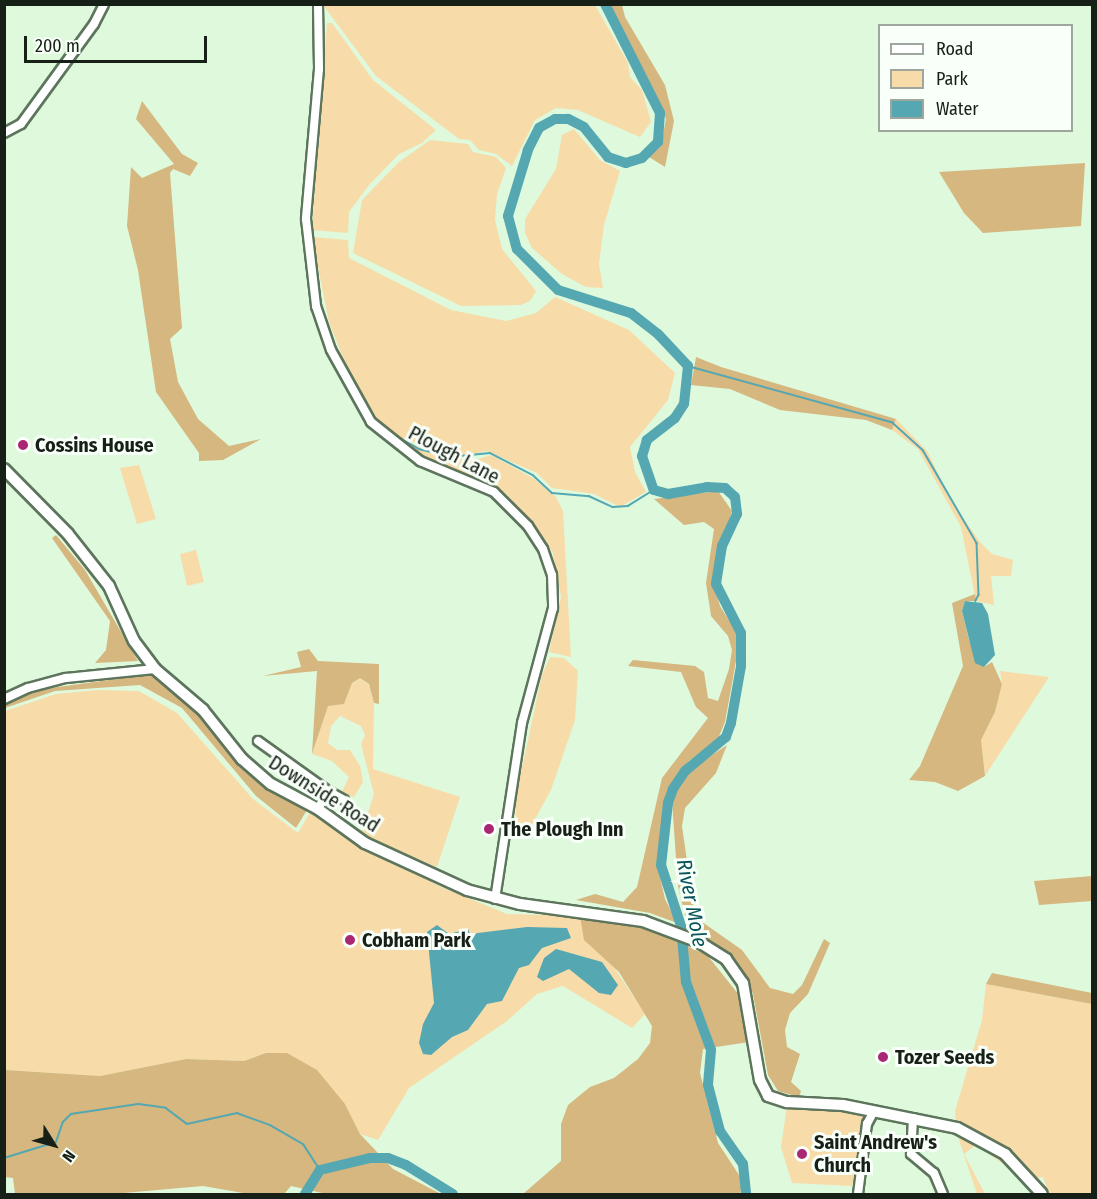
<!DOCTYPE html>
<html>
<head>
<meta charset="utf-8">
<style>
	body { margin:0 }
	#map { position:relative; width:1097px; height:1199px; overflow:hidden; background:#def9dc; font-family:"Fira Sans Condensed",sans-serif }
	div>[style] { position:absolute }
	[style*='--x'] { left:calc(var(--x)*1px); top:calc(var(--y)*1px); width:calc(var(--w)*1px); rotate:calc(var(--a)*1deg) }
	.green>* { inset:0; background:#f7dcaa }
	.forest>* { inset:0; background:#d5b77f }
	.water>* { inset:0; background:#55a7b1 }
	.stream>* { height:1.5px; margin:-0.75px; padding:0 0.75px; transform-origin:0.75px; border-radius:0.75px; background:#55a7b1 }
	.river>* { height:10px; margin:-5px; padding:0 5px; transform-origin:5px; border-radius:5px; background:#55a7b1 }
	.roads { filter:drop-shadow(2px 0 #5d755c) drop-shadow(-2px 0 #5d755c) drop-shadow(0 2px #5d755c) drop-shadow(0 -2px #5d755c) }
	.street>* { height:8px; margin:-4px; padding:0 4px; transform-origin:4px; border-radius:4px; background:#fff }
	.secondary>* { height:10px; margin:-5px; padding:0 5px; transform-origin:5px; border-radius:5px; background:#fff }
	.dots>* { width:16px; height:16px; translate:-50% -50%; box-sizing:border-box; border:3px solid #f9fff9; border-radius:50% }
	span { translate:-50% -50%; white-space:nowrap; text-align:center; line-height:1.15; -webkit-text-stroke:6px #f9fff9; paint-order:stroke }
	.poi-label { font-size:20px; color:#162016; font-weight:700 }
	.left { translate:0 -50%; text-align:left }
	.street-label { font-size:20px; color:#162016 }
	.water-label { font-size:21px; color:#09545b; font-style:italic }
	.frame { position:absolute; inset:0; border:6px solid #162016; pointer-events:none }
	.legend { position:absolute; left:878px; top:24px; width:195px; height:108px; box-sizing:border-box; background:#f9fff9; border:2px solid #9ea69e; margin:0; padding:8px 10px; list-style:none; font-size:18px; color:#162016 }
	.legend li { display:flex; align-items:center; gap:12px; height:30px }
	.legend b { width:30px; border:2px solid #9ea69e }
	.north { position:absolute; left:24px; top:1115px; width:60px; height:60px; -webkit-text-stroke:4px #f9fff9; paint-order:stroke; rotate:127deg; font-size:16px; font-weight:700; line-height:24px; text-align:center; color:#162016 }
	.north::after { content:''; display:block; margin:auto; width:21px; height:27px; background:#162016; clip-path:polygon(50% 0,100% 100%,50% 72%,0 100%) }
	.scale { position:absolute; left:24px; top:36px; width:183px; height:27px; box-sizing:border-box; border:3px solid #162016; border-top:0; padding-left:8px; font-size:18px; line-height:21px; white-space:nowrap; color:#162016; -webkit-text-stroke:4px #f9fff9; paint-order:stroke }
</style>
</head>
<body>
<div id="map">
	<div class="green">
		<i style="clip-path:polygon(323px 5px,595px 5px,628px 63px,630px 77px,642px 90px,651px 122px,640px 137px,578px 110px,556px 108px,535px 120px,512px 166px,496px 154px,479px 150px,470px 140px,459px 139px,376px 76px)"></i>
		<i style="clip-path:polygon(327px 23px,332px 23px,373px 80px,436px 130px,422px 143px,399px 154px,369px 185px,349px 212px,348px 233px,312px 230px)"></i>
		<i style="clip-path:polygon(574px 129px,600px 160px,620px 171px,604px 225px,599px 264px,603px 288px,586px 287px,562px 274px,532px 248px,525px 233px,525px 219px,556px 169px,562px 135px)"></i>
		<i style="clip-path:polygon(430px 140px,468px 144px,473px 152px,496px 157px,506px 168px,497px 194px,495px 220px,502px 249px,536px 291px,530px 301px,521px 305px,461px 306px,353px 253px,362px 200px,399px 162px)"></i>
		<i style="clip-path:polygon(312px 237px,348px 240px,349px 258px,451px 310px,506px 321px,536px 313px,555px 297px,629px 330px,675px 373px,668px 400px,630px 447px,635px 472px,646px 492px,620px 507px,594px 494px,552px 488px,537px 473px,486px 451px,467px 456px,405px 440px,442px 457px,475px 460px,491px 455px,533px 478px,556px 497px,563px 511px,571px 657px,549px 652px,561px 597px,553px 553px,529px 518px,505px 493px,417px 453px,375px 418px,351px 378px,329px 322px)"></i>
		<i style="clip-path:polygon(896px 419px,927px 451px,952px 502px,980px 542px,992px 554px,1013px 560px,1011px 576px,991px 576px,994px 605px,976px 601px,961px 527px,918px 449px,892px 430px)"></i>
		<i style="clip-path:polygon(139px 465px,156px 519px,137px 524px,120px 468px)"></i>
		<i style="clip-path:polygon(196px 550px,204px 582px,187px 586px,180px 554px)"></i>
		<i style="clip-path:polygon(550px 657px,564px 658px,578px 671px,575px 720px,551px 790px,525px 837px,516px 835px,516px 796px,542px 675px)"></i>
		<i style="clip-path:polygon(1000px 671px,1049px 677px,985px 776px,981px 740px,995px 712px,1002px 684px)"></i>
		<i style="clip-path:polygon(360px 678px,369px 685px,374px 703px,373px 769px,460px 797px,437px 867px,373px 840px,362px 831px,374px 794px,361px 744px,365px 735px,361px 726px,340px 716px,331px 726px,328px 743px,337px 750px,350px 750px,360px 766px,363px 782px,354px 797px,341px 794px,349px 777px,332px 761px,312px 754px,328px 705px,344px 704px,352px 683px)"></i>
		<i style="clip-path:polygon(98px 690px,139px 691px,177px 713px,253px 799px,298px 833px,311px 811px,380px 855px,439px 886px,507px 914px,580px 916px,645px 1014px,632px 1028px,563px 986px,537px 994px,507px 1021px,409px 1088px,378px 1140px,360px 1134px,345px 1104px,266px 1053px,244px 1061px,186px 1059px,100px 1076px,5px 1070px,5px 711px,56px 694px)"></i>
		<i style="clip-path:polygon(986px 984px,1092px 1004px,1092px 1194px,1049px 1194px,1043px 1177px,1038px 1178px,1009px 1150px,956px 1122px,955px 1111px,982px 1020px)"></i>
		<i style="clip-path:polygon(787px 1106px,843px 1109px,864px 1116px,852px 1186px,792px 1183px,781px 1147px)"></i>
		<i style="clip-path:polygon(957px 1134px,997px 1155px,1013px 1171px,976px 1145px,964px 1154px,985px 1194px,977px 1194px)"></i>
	</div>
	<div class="forest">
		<i style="clip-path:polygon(610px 5px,622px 5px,625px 17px,665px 85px,674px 121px,665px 167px,649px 157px,661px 146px,666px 119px)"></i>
		<i style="clip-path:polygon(142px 101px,182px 154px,198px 163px,190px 176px,173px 169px,170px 173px,182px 328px,170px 339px,178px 382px,198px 419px,229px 446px,261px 439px,223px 460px,199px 461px,199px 453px,156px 392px,138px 270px,127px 226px,131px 167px,142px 178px,174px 164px,136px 119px)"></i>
		<i style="clip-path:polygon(1085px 163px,1081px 226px,983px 233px,964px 213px,939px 172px)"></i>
		<i style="clip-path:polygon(696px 357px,721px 367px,896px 419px,892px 430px,866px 420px,780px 410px,730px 389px,691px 385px)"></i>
		<i style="clip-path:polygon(718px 491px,732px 511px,712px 579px,720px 606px,737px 633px,738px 650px,725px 722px,718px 739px,689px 761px,665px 801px,658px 868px,665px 899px,677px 923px,650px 913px,576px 900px,595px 894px,623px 902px,637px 887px,662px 778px,708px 718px,696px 707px,681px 672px,628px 666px,633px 660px,695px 666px,704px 672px,708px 698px,718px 701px,729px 669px,732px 650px,728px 636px,711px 616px,706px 583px,714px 529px,704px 522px,684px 525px,654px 499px)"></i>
		<i style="clip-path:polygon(56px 535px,85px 570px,138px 661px,95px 663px,106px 650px,110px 621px,52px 538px)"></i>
		<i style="clip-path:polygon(975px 594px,976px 601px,965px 601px,962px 611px,969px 640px,984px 667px,992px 662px,1002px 684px,995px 712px,981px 740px,985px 776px,958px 791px,935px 782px,909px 780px,920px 766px,963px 666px,952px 603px)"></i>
		<i style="clip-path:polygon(309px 649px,318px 661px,379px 664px,379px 704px,374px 703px,369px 684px,360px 678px,352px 683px,344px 704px,328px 706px,312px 754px,317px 671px,263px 676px,301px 667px,297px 652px)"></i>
		<i style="clip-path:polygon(153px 674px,205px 718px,249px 771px,307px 810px,296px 828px,256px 796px,182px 708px,140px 685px,55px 691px,5px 708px,4px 702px,28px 691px)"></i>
		<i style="clip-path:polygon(727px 745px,716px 773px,685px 808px,682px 826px,695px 917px,742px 950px,770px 988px,793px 994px,802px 985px,824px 939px,830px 943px,808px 994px,790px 1013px,785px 1030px,787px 1047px,800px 1054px,791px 1082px,801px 1091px,799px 1097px,778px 1091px,768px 1075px,753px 994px,745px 974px,731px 955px,688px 928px,678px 886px,672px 801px,688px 771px)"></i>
		<i style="clip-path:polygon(1092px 876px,1092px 901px,1039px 905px,1034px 881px)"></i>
		<i style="clip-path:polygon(580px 916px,651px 930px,707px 955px,743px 1000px,749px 1042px,703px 1049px,700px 1073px,718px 1143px,743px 1181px,740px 1194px,523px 1194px,561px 1161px,561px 1124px,568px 1105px,590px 1087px,614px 1078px,638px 1059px,650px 1043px,652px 1026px,619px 972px,584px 940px)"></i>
		<i style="clip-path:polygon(992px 973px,1092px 993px,1092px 1004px,986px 984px)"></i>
		<i style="clip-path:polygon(266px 1053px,287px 1053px,317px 1070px,345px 1104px,360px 1134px,393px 1169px,441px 1194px,327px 1194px,291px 1186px,284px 1194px,249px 1194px,203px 1186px,112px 1194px,15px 1194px,13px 1178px,5px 1177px,5px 1070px,100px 1076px,186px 1059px,244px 1061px)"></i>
	</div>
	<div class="water">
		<i style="clip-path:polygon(965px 601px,982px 603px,988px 614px,995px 655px,984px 667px,975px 663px,962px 611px)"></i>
		<i style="clip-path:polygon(437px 925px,449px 934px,468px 929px,470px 934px,527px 927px,567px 928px,571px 938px,542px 948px,529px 965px,519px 968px,502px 1001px,487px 1004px,468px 1030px,452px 1037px,431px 1055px,423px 1054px,419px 1043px,423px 1024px,434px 1003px,427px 932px)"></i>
		<i style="clip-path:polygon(556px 949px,602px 962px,618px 985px,611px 995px,599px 993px,569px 969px,543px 981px,537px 977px,544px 958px)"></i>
	</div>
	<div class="stream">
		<i style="--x:688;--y:366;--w:212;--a:15.4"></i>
		<i style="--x:892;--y:422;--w:42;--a:42.1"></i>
		<i style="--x:923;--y:450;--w:108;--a:59.9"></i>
		<i style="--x:977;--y:543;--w:52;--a:87.8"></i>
		<i style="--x:979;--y:595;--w:7;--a:117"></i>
		<i style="--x:400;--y:438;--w:22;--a:30"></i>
		<i style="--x:419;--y:449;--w:32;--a:14"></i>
		<i style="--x:450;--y:457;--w:40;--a:-5.7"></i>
		<i style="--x:490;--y:453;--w:48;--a:27.1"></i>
		<i style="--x:533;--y:475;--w:26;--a:43"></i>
		<i style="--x:552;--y:493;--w:37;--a:5"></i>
		<i style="--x:589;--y:496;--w:26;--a:25"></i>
		<i style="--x:613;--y:507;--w:15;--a:-4"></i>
		<i style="--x:628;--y:506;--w:31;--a:-32"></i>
		<i style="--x:4;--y:1158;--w:54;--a:-17.1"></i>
		<i style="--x:56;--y:1142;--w:21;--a:-71"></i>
		<i style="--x:63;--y:1122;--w:11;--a:-45"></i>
		<i style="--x:71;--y:1114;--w:69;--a:-8.4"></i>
		<i style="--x:139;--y:1104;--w:27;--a:8"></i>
		<i style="--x:166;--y:1108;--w:26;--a:37"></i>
		<i style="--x:187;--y:1124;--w:51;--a:-12.4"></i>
		<i style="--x:237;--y:1113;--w:35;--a:20"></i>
		<i style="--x:270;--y:1125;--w:39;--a:30"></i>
		<i style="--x:304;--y:1145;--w:30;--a:57"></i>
	</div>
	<div class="river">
		<i style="--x:605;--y:4;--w:122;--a:63.2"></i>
		<i style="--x:660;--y:113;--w:29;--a:94"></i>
		<i style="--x:658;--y:142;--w:23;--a:135"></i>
		<i style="--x:642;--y:158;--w:17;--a:163"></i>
		<i style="--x:626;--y:163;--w:19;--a:-162"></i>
		<i style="--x:608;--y:157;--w:38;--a:-129"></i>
		<i style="--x:584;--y:127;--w:18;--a:-153"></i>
		<i style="--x:568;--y:119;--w:13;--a:180"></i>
		<i style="--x:555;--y:119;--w:18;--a:151"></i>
		<i style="--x:539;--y:128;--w:25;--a:117"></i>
		<i style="--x:528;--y:150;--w:69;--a:106.9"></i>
		<i style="--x:508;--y:216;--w:34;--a:75"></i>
		<i style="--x:517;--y:249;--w:58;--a:45"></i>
		<i style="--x:558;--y:290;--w:77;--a:17.5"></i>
		<i style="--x:631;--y:313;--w:34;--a:38"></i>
		<i style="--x:658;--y:334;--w:44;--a:46.8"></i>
		<i style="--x:688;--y:366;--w:38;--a:96"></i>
		<i style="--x:684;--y:404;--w:17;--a:123"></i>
		<i style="--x:675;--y:418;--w:36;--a:142"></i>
		<i style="--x:647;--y:440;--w:17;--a:107"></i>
		<i style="--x:642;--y:456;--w:36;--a:71"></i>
		<i style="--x:654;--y:490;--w:15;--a:16"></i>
		<i style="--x:668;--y:494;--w:40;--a:-10"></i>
		<i style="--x:707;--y:487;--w:18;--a:3"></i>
		<i style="--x:725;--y:488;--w:13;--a:42"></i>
		<i style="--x:735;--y:497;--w:17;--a:83"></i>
		<i style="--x:737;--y:514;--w:35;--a:115"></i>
		<i style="--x:722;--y:546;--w:38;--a:99"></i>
		<i style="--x:716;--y:584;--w:55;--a:63"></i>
		<i style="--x:741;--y:633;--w:33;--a:90"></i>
		<i style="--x:741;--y:666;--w:58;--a:100"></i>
		<i style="--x:731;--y:723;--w:15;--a:110"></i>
		<i style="--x:726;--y:737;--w:53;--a:140.3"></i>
		<i style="--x:685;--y:771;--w:22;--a:124"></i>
		<i style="--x:673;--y:789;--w:15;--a:110"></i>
		<i style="--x:668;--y:803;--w:62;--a:96.4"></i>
		<i style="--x:661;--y:865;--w:64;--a:71.8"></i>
		<i style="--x:681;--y:926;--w:56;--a:84.9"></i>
		<i style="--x:686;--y:982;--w:72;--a:69.8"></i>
		<i style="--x:711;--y:1050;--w:35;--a:95"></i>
		<i style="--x:708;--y:1085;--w:48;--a:75.4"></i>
		<i style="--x:720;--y:1131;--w:40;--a:55.1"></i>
		<i style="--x:743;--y:1164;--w:30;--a:84"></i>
		<i style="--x:305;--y:1194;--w:28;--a:-58"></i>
		<i style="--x:320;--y:1170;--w:51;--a:-13.5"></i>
		<i style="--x:370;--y:1158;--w:18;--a:0"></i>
		<i style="--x:388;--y:1158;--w:19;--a:21"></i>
		<i style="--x:406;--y:1165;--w:55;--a:31.7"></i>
	</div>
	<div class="roads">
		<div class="street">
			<i style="--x:318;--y:4;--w:65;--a:89.1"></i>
			<i style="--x:319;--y:69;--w:151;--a:95"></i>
			<i style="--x:306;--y:219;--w:88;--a:83.4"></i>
			<i style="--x:316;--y:306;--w:46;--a:71.2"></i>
			<i style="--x:331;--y:350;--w:82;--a:60.9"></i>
			<i style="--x:371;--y:422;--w:63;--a:38.5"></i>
			<i style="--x:420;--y:461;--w:80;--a:22.7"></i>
			<i style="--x:494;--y:492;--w:48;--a:45"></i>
			<i style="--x:528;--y:526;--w:27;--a:57"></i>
			<i style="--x:543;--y:549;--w:28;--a:71"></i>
			<i style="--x:552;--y:575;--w:33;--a:88"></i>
			<i style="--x:553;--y:608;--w:119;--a:105.1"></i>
			<i style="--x:522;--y:723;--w:178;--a:98.7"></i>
			<i style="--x:4;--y:133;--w:19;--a:-28"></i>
			<i style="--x:21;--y:124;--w:124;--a:-53.9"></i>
			<i style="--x:94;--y:24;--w:22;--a:-63"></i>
			<i style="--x:4;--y:699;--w:26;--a:-25"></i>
			<i style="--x:28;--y:688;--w:39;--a:-15"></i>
			<i style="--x:66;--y:678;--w:89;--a:-5.8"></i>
			<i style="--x:258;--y:741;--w:86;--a:35.5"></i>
			<i style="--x:318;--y:809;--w:21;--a:-61"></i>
			<i style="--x:328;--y:791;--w:18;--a:29"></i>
			<i style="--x:913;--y:1118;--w:36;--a:93"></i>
			<i style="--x:911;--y:1154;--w:30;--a:40"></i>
			<i style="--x:934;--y:1173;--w:23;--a:67"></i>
			<i style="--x:858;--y:1194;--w:71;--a:-82.7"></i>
			<i style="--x:867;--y:1124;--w:15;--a:-62"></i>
		</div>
		<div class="secondary">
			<i style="--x:4;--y:469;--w:91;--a:45.4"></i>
			<i style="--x:68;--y:534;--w:66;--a:51.7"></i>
			<i style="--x:109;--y:586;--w:60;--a:65.6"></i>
			<i style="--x:134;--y:641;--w:35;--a:53"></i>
			<i style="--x:155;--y:669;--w:63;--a:40.5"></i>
			<i style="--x:203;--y:710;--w:63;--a:51.5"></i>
			<i style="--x:242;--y:759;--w:38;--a:41"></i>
			<i style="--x:271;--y:784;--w:53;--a:28"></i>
			<i style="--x:318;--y:809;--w:58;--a:35.9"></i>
			<i style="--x:365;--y:843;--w:112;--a:24.7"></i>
			<i style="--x:467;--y:890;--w:55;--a:14.8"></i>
			<i style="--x:520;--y:904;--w:124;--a:7.9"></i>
			<i style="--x:643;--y:921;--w:60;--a:20.6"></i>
			<i style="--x:699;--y:942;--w:32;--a:32"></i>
			<i style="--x:726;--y:959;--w:29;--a:55"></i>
			<i style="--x:743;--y:983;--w:98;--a:80.1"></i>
			<i style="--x:760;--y:1080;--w:18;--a:63"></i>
			<i style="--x:768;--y:1096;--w:20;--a:18"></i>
			<i style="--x:787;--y:1102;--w:56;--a:3.1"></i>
			<i style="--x:843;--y:1105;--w:116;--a:11.4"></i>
			<i style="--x:957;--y:1128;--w:55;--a:28.4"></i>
			<i style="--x:1005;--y:1154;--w:54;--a:47.2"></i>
		</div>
	</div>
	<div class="dots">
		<i style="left:23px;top:445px;background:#a92773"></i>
		<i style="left:489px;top:829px;background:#a92773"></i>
		<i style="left:350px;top:940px;background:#a92773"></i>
		<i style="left:883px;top:1057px;background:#a92773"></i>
		<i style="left:802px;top:1154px;background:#a92773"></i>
	</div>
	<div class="poi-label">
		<span class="left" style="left:35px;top:445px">Cossins House</span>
		<span class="left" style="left:501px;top:829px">The Plough Inn</span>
		<span class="left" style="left:362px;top:940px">Cobham Park</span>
		<span class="left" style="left:895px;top:1057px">Tozer Seeds</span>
		<span class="left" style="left:814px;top:1154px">Saint Andrew's<br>Church</span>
	</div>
	<div class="street-label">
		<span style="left:454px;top:455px;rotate:28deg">Plough Lane</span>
		<span style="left:324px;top:794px;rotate:32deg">Downside Road</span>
	</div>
	<div class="water-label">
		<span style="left:692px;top:903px;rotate:79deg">River Mole</span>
	</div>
	<div class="frame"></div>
	<ul class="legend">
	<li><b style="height:8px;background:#fff"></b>Road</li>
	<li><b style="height:16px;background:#f7dcaa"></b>Park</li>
	<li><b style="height:16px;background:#55a7b1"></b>Water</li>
	</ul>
	<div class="north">N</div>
	<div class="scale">200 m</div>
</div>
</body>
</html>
